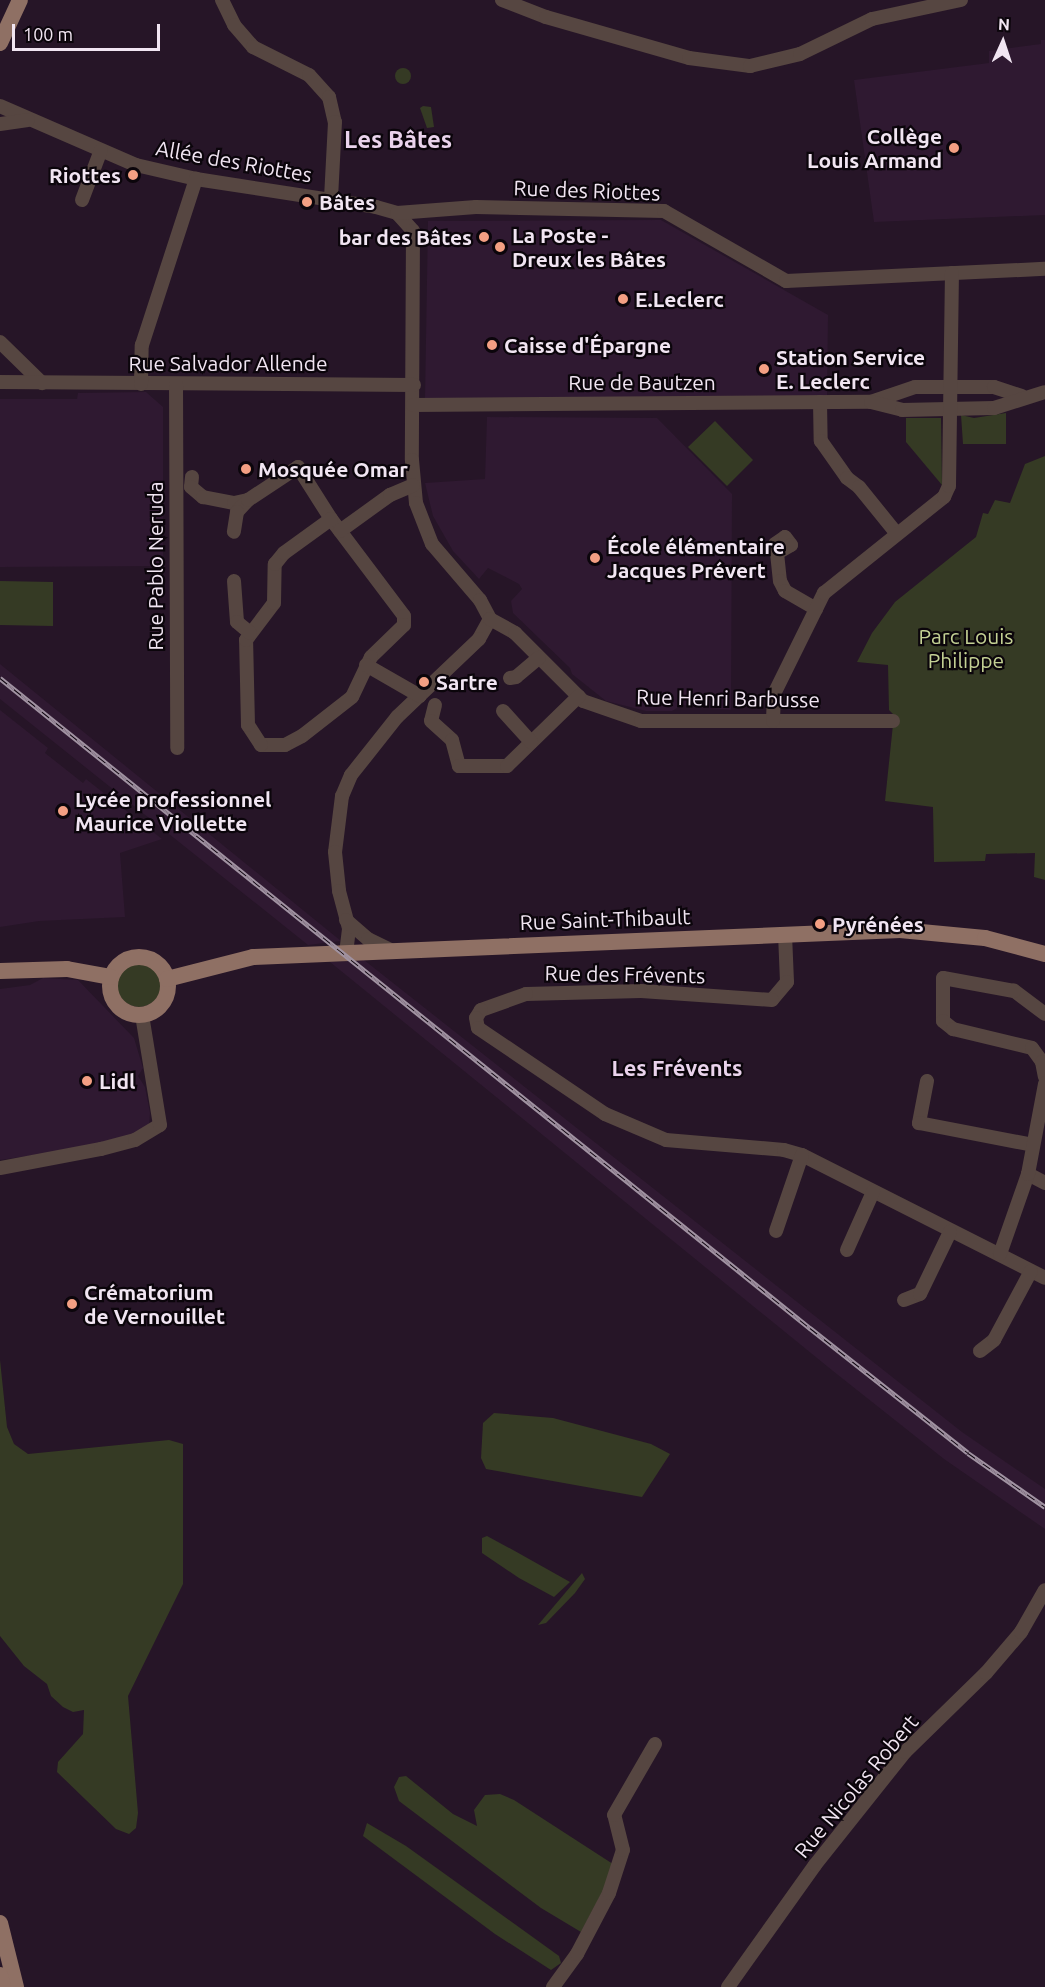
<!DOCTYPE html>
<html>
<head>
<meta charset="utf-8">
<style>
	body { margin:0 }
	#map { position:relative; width:1045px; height:1987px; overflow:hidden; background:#261527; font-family:Ubuntu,sans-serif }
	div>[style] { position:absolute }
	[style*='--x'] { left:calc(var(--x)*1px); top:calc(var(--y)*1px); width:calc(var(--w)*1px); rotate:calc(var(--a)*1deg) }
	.built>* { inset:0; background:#2f1931 }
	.green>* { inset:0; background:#353a24 }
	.round { border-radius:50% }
	.minor>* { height:14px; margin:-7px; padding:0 7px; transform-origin:7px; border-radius:7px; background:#564641 }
	.major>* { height:16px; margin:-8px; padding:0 8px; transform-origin:8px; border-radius:8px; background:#8f7064 }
	.major>.ring { margin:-8px; padding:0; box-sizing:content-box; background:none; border:16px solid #8f7064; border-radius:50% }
	.rail>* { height:5px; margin-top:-2.5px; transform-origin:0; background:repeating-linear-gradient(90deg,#0b050b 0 9px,#a193a2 0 18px); box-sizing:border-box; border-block:2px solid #a193a2 }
	.dots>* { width:16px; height:16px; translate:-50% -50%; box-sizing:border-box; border:3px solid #0b050b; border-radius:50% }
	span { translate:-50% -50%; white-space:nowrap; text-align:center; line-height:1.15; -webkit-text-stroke:4.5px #0b050b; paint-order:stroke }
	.poi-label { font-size:21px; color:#f1e5f2; font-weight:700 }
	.right { translate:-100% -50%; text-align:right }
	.left { translate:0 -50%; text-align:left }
	.street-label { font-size:21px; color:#f1e5f2 }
	.park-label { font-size:21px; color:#c4d194 }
	.neighbourhood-label { font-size:22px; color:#ead3ec; font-weight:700 }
	.quarter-label { font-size:24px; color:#ead3ec; font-weight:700 }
	.north { position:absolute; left:973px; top:12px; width:60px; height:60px; -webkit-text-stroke:4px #0b050b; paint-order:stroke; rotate:3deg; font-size:16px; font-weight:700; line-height:24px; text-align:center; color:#f1e5f2 }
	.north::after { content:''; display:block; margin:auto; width:21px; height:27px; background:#f1e5f2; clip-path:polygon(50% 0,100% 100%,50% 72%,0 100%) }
	.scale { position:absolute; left:12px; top:24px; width:148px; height:27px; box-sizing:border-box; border:3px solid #f1e5f2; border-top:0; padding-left:8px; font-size:18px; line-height:21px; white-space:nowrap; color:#f1e5f2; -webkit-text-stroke:4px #0b050b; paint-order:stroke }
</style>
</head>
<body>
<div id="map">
	<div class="built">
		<i style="clip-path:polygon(1041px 40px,1045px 40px,1045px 215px,874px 222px,854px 80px,989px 63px,989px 51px,1041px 44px)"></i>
		<i style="clip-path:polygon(661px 220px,828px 315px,827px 398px,425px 398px,428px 221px)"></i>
		<i style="clip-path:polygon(146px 392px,163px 407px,163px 566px,0 567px,0 399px,77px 399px,78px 393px)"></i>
		<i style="clip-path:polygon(487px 417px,657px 418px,732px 494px,731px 710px,682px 705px,672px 711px,646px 711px,606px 701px,572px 674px,570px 668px,513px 613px,511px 601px,522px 589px,519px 584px,488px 568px,479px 579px,453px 551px,433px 516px,425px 483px,485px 479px)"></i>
		<i style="clip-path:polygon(0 664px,341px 941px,308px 945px,0 699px)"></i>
		<i style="clip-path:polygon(0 710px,48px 748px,45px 753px,83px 783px,86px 779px,162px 839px,120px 853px,125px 917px,39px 921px,0 927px)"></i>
		<i style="clip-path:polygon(364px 960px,962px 1432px,1045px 1489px,1045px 1529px,944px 1459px,833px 1371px,330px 962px)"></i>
		<i style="clip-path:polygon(43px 978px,78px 980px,134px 1038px,143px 1068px,138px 1076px,145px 1087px,150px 1113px,149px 1127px,140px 1140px,0 1160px,0 989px,30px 985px)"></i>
	</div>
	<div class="green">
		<i class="round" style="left:395px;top:68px;width:16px;height:16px"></i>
		<i style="clip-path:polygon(423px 106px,431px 107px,434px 127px,427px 128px,420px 108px)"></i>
		<i style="clip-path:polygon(1006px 413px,1006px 444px,963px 444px,961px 415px,974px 418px)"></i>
		<i style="clip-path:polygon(906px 418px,941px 418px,942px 485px,906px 442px)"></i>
		<i style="clip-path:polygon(715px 421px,753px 460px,727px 486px,688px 447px)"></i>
		<i style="clip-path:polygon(1045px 456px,1045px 880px,1034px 877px,1035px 853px,986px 854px,985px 861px,934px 862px,933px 807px,885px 801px,894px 715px,889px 710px,888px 665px,857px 662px,872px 633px,895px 602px,976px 537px,983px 513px,988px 514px,995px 500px,1010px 503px,1025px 464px)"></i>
		<i style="clip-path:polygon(0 581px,53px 582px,53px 626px,0 625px)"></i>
		<i class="round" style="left:117px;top:963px;width:44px;height:44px"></i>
		<i style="clip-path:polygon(0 1360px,7px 1427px,14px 1444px,28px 1454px,169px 1440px,183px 1444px,183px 1584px,128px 1696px,138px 1813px,136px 1828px,129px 1834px,116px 1829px,57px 1772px,58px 1762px,83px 1734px,84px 1710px,73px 1712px,63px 1707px,51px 1696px,47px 1684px,24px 1666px,0 1636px)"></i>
		<i style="clip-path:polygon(494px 1413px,553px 1418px,651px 1444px,670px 1454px,642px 1497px,486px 1469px,481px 1458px,483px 1423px)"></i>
		<i style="clip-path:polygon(487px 1536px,513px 1550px,570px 1582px,554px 1597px,519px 1578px,482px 1553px,482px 1538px)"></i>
		<i style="clip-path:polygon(582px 1573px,585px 1579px,575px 1593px,546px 1623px,538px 1625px)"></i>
		<i style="clip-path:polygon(406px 1776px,453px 1814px,477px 1826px,474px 1810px,485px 1795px,500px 1794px,514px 1800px,616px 1866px,581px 1932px,541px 1908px,399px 1801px,394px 1787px,399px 1777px)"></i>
		<i style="clip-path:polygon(367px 1823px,406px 1846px,559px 1956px,561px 1963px,551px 1970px,495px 1934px,363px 1836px)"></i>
	</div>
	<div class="minor">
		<i style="--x:222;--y:0;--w:28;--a:64"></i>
		<i style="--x:234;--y:25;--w:29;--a:49"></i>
		<i style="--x:253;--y:47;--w:63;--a:26.6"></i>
		<i style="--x:309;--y:75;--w:30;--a:48"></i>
		<i style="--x:329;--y:97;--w:26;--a:77"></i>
		<i style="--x:335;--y:122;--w:76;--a:93"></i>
		<i style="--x:502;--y:0;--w:47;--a:21.1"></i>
		<i style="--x:546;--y:17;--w:149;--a:16"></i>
		<i style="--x:689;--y:58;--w:62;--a:7.5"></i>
		<i style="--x:750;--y:66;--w:51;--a:-13.5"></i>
		<i style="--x:800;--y:54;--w:80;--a:-25.9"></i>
		<i style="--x:872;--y:19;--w:91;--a:-12.1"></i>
		<i style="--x:0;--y:106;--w:148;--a:23.5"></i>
		<i style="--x:136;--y:165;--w:62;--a:13.1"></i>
		<i style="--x:196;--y:179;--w:182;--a:8.8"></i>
		<i style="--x:376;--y:207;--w:22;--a:16"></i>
		<i style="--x:397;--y:213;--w:24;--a:48"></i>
		<i style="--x:413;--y:231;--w:229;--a:90.3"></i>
		<i style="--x:412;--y:460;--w:43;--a:84.7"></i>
		<i style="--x:416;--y:503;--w:44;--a:68.7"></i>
		<i style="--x:432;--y:544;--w:74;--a:49.4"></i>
		<i style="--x:480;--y:600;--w:21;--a:62"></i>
		<i style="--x:490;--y:619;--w:23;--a:119"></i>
		<i style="--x:479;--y:639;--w:113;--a:136.4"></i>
		<i style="--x:397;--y:717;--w:74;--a:128.4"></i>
		<i style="--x:351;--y:775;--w:23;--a:113"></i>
		<i style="--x:342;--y:796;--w:56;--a:97.1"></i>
		<i style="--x:335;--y:852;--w:39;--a:84"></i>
		<i style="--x:339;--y:891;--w:39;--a:75"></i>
		<i style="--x:349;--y:929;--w:24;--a:97"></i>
		<i style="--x:0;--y:124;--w:28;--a:-8"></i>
		<i style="--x:82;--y:200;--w:53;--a:-69.2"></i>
		<i style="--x:397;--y:213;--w:79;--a:-4.3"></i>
		<i style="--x:476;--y:207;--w:188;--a:1.2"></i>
		<i style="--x:664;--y:211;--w:141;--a:29.8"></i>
		<i style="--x:786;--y:281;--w:259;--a:-2.7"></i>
		<i style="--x:0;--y:342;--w:59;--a:44.3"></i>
		<i style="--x:0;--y:382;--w:414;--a:0.4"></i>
		<i style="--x:141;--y:384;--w:39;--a:-89"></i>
		<i style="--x:142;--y:345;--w:175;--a:-72"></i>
		<i style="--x:176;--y:384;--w:364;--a:89.8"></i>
		<i style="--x:820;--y:402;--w:39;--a:89"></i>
		<i style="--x:821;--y:441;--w:45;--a:54.9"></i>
		<i style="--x:847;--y:478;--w:15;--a:37"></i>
		<i style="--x:859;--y:487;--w:60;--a:51"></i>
		<i style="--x:871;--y:402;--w:46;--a:-18.8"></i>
		<i style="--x:915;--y:387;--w:79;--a:0"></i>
		<i style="--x:994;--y:387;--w:29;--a:18"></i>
		<i style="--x:413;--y:405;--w:458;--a:-0.4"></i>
		<i style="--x:871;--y:402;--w:32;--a:14"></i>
		<i style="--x:902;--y:410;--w:92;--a:-1.2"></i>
		<i style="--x:994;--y:408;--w:53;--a:-17.4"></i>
		<i style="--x:192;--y:477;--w:10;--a:96"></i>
		<i style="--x:191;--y:487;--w:16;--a:40"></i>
		<i style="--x:203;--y:497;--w:32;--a:11"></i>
		<i style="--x:234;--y:503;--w:14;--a:-12"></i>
		<i style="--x:248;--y:500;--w:16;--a:133"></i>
		<i style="--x:237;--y:512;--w:20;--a:99"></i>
		<i style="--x:248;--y:500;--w:60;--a:-33.4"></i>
		<i style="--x:298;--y:467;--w:62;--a:57.6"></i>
		<i style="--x:331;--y:519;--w:121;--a:53"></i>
		<i style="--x:404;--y:616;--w:9;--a:90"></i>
		<i style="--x:404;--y:625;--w:46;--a:135.9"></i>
		<i style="--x:371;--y:657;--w:44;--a:115.4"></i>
		<i style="--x:352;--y:697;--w:63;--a:142"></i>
		<i style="--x:302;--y:736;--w:19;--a:152"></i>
		<i style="--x:285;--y:745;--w:24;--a:180"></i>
		<i style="--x:261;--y:745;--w:24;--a:-123"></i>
		<i style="--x:248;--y:725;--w:85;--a:-91.3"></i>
		<i style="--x:246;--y:640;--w:46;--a:-52.9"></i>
		<i style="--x:274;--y:603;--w:39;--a:-89"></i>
		<i style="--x:275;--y:564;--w:14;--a:-51"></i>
		<i style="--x:284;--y:553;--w:58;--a:-35.9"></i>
		<i style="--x:340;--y:531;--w:62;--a:-35.8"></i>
		<i style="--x:390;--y:495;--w:25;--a:-23"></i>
		<i style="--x:777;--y:553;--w:9;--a:-103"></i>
		<i style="--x:775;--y:544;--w:12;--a:-35"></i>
		<i style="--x:785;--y:537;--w:10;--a:53"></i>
		<i style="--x:791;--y:545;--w:16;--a:150"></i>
		<i style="--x:777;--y:553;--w:28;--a:84"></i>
		<i style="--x:780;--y:581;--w:11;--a:63"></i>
		<i style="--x:785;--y:591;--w:36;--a:30"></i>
		<i style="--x:234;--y:581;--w:41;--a:85.8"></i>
		<i style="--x:237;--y:622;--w:17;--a:40"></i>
		<i style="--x:490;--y:619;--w:29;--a:29"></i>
		<i style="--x:515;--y:633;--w:96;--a:45"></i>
		<i style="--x:583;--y:701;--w:61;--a:19"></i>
		<i style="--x:641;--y:721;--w:252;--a:0"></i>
		<i style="--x:366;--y:665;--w:62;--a:29.9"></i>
		<i style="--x:510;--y:678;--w:6;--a:-9"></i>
		<i style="--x:516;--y:677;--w:30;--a:-40"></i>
		<i style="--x:435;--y:705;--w:16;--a:104"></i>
		<i style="--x:431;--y:721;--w:28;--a:42"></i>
		<i style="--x:452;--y:740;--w:27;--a:75"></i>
		<i style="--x:459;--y:766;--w:48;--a:0"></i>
		<i style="--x:507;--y:766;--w:100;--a:-44.2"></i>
		<i style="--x:503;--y:711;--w:42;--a:47.9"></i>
		<i style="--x:773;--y:721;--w:27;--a:-88"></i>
		<i style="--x:774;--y:694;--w:113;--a:-63.7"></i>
		<i style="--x:824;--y:593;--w:154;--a:-38.7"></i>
		<i style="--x:944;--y:497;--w:12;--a:-66"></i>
		<i style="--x:949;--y:486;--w:213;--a:-89.2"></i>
		<i style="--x:346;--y:920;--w:29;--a:41"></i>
		<i style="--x:368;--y:939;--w:28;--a:26"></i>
		<i style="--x:785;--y:934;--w:48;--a:87.6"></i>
		<i style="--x:787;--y:982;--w:23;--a:130"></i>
		<i style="--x:772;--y:1000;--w:131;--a:-176.1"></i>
		<i style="--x:641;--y:991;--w:115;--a:178.5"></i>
		<i style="--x:526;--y:994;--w:48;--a:160.4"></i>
		<i style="--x:481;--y:1010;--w:9;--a:122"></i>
		<i style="--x:476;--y:1018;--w:10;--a:79"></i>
		<i style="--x:478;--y:1028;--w:153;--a:34.1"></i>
		<i style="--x:605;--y:1114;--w:66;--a:23.1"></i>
		<i style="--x:666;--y:1140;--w:118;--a:4.8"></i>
		<i style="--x:784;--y:1150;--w:19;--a:16"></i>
		<i style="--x:802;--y:1155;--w:272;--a:26.8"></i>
		<i style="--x:1045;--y:1014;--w:39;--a:-143"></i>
		<i style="--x:1014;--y:991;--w:72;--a:-169.6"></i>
		<i style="--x:943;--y:978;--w:43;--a:90"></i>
		<i style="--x:943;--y:1021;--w:13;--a:39"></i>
		<i style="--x:953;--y:1029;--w:81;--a:13.5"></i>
		<i style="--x:1032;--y:1048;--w:17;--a:54"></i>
		<i style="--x:1042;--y:1062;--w:15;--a:79"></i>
		<i style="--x:927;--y:1081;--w:43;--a:100.8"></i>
		<i style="--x:919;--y:1123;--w:116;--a:10.9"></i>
		<i style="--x:0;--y:1168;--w:103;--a:-10.7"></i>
		<i style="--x:101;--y:1149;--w:35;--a:-15"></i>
		<i style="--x:135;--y:1140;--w:29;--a:-31"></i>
		<i style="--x:160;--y:1125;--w:111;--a:-99.3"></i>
		<i style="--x:1028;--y:1174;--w:19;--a:28"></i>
		<i style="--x:776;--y:1231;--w:80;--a:-71.1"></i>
		<i style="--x:847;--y:1250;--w:64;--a:-65.9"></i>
		<i style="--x:1000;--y:1254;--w:85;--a:-70.7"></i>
		<i style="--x:1028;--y:1174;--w:92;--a:-79.3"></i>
		<i style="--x:904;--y:1300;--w:17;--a:-21"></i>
		<i style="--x:920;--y:1294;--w:69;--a:-64.2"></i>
		<i style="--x:980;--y:1351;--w:18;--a:-38"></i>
		<i style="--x:994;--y:1340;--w:78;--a:-61.8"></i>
		<i style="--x:553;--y:1987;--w:41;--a:-54"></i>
		<i style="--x:577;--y:1954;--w:69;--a:-62.3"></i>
		<i style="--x:609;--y:1893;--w:45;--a:-72"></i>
		<i style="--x:623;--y:1850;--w:36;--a:-104"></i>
		<i style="--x:614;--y:1815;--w:82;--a:-60"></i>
		<i style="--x:728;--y:1987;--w:150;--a:-54.5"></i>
		<i style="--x:815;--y:1865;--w:144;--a:-51.5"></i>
		<i style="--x:905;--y:1752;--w:113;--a:-44.3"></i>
		<i style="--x:986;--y:1673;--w:54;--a:-49.5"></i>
		<i style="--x:1021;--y:1632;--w:48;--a:-60.3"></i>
	</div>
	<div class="major">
		<i style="--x:0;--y:43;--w:47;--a:-65.1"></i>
		<i class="ring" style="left:110px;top:957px;width:42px;height:42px"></i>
		<i style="--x:0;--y:971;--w:67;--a:-1.7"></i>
		<i style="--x:67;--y:969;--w:45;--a:10.3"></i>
		<i style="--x:167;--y:979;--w:89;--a:-14.3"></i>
		<i style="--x:253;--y:957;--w:648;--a:-2.39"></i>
		<i style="--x:900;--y:930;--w:85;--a:5.4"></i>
		<i style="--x:985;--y:938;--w:62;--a:14.9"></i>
		<i style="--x:0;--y:1923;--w:66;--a:76"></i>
		<i style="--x:0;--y:1975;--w:12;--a:76"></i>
	</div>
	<div class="rail">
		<i style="--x:0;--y:678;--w:1039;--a:38.75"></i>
		<i style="--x:810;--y:1328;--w:201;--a:38.3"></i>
		<i style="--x:968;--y:1453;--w:94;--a:35"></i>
	</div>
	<div class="dots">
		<i style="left:954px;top:148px;background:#f39f83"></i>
		<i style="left:133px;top:175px;background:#f39f83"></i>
		<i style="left:307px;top:202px;background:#f39f83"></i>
		<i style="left:484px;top:237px;background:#f39f83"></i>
		<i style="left:500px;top:247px;background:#f39f83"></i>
		<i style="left:623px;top:299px;background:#f39f83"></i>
		<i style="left:492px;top:345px;background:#f39f83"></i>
		<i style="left:764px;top:369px;background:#f39f83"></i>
		<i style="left:246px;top:469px;background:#f39f83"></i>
		<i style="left:595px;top:558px;background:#f39f83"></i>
		<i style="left:424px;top:682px;background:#f39f83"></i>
		<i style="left:63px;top:811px;background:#f39f83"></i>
		<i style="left:820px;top:924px;background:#f39f83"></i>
		<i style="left:87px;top:1081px;background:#f39f83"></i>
		<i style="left:72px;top:1304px;background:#f39f83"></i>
	</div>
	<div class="poi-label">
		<span class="right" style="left:942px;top:148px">Collège<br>Louis Armand</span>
		<span class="right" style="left:121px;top:175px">Riottes</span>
		<span class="left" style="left:319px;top:202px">Bâtes</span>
		<span class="left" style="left:512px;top:247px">La Poste -<br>Dreux les Bâtes</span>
		<span class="right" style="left:472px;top:237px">bar des Bâtes</span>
		<span class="left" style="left:635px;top:299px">E.Leclerc</span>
		<span class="left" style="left:504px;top:345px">Caisse d'Épargne</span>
		<span class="left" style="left:776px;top:369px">Station Service<br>E. Leclerc</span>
		<span class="left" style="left:258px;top:469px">Mosquée Omar</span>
		<span class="left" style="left:607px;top:558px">École élémentaire<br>Jacques Prévert</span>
		<span class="left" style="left:436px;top:682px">Sartre</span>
		<span class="left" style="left:75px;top:811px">Lycée professionnel<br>Maurice Viollette</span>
		<span class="left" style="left:832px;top:924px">Pyrénées</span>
		<span class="left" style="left:99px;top:1081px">Lidl</span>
		<span class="left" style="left:84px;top:1304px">Crématorium<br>de Vernouillet</span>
	</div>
	<div class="street-label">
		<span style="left:234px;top:161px;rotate:10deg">Allée des Riottes</span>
		<span style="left:587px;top:190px;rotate:2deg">Rue des Riottes</span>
		<span style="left:228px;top:363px">Rue Salvador Allende</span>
		<span style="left:642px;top:382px">Rue de Bautzen</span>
		<span style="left:155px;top:566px;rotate:-90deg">Rue Pablo Neruda</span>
		<span style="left:728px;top:698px;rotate:1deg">Rue Henri Barbusse</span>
		<span style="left:605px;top:919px;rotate:-2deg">Rue Saint-Thibault</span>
		<span style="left:625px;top:974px;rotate:1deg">Rue des Frévents</span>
		<span style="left:856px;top:1786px;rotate:-50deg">Rue Nicolas Robert</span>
	</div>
	<div class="park-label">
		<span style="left:966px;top:648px">Parc Louis<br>Philippe</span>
	</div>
	<div class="neighbourhood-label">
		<span style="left:677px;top:1068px">Les Frévents</span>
	</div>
	<div class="quarter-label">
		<span style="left:398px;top:140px">Les Bâtes</span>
	</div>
	<div class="north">N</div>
	<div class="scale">100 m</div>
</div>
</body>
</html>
